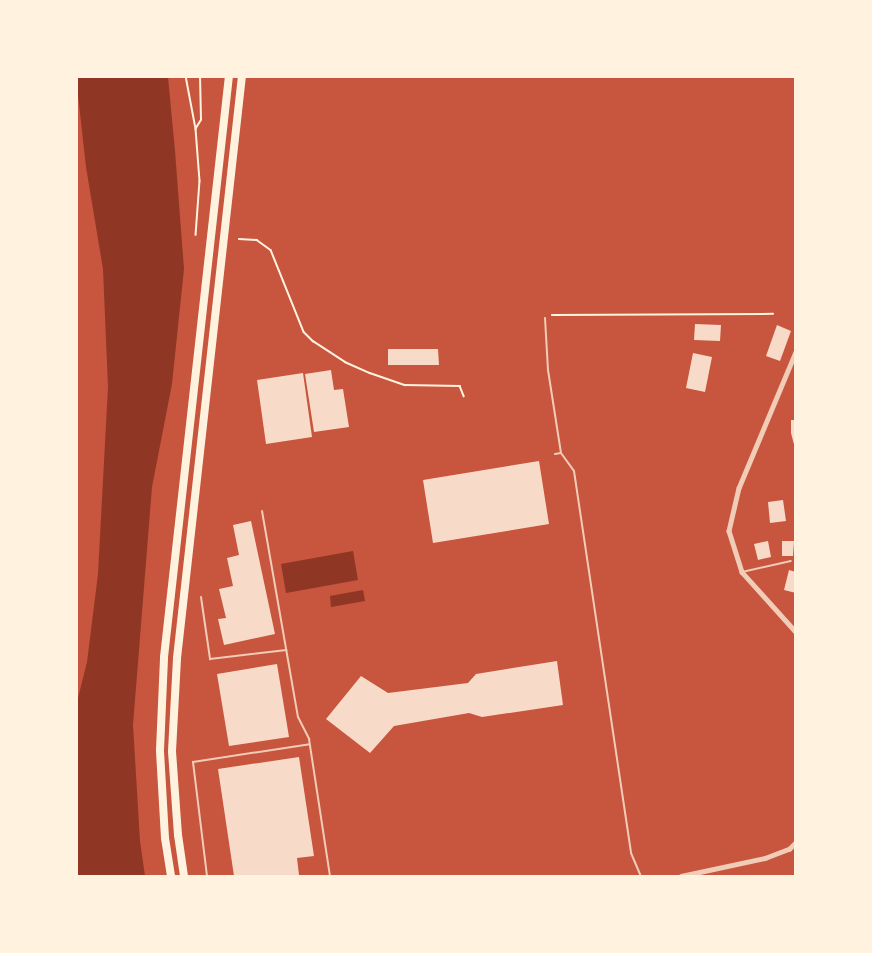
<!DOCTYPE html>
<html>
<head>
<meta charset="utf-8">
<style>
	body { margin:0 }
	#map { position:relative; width:872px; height:953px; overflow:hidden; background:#c8553d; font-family:Inter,sans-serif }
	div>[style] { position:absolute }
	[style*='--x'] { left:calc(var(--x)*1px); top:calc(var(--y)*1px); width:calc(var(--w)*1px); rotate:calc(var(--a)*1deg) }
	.water>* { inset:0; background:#8f3625 }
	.building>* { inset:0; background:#f7dbc8 }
	.path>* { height:1.5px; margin:-0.75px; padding:0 0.75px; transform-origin:0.75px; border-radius:0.75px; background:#fff3e0 }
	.service>* { height:2px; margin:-1px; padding:0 1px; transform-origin:1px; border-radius:1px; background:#f1ccb7 }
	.minor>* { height:4.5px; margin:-2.25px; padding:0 2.25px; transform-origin:2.25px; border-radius:2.25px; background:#f1ccb7 }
	.motorway>* { height:8px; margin:-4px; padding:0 4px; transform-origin:4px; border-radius:4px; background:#fff3e0 }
	span { translate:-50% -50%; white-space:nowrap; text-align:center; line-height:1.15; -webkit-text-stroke:4.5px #fff3e0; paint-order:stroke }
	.frame { position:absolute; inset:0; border:78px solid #fff3e0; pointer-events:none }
</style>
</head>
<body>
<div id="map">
	<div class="water">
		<i style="clip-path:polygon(76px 77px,168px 77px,175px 151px,184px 269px,172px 384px,152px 487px,133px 725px,140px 841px,145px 876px,77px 876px,77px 702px,87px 662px,98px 574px,108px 387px,103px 269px,86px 167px)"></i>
		<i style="clip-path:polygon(353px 551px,358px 580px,286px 593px,281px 564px)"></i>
		<i style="clip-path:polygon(363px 590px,365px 601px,331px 607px,330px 596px)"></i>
	</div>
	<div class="building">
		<i style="clip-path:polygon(695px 324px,721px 325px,720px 341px,694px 340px)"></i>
		<i style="clip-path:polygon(777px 325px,791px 331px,780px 361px,766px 356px)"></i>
		<i style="clip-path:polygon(388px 349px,438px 349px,439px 365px,388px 365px)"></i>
		<i style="clip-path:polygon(693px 353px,712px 357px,705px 392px,686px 388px)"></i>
		<i style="clip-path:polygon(331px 370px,334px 390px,343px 389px,349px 427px,314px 432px,305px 374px)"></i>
		<i style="clip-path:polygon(303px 373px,312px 437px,266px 444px,257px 380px)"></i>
		<i style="clip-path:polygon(791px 420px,796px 420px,796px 452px,791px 433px)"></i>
		<i style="clip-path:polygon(539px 461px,549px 524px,433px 543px,423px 480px)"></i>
		<i style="clip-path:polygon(783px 500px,786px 521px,770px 523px,768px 502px)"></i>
		<i style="clip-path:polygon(251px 521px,275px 634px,224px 645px,218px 619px,226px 618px,219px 589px,233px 586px,227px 558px,239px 555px,233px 525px)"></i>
		<i style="clip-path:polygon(768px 541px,771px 557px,758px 560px,754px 544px)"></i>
		<i style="clip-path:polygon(782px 541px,794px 541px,793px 556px,782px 556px)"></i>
		<i style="clip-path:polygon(789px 570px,796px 572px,796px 593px,784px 590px)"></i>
		<i style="clip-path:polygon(557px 661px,563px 705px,482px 717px,469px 713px,394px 726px,370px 753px,326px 719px,361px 676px,388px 693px,468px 683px,476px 674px)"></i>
		<i style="clip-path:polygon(277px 664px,289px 737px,229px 746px,217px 674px)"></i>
		<i style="clip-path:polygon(299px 757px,314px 856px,297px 858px,299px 875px,234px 876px,218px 769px)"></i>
	</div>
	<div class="path">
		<i style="--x:186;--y:76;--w:54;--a:79.3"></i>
		<i style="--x:196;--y:129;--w:52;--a:85.6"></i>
		<i style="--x:200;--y:181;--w:54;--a:94.2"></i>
		<i style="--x:196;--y:128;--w:9;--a:-58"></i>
		<i style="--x:201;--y:120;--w:44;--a:-91.3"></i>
		<i style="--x:239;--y:239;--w:18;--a:3"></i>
		<i style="--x:257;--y:240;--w:17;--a:36"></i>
		<i style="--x:271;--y:250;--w:88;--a:68.1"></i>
		<i style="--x:304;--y:332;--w:13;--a:45"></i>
		<i style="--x:313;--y:341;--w:38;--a:33"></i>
		<i style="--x:345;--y:362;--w:27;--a:24"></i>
		<i style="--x:370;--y:373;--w:37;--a:19"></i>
		<i style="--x:405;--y:385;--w:55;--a:1"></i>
		<i style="--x:460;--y:386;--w:11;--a:68"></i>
		<i style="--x:76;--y:264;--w:56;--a:90"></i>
		<i style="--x:552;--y:315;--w:221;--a:-0.3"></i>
	</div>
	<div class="service">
		<i style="--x:545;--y:318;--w:52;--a:86.7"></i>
		<i style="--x:548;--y:370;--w:84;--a:81.1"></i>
		<i style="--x:555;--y:454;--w:6;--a:-9"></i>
		<i style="--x:561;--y:453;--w:22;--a:54"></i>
		<i style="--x:574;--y:471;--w:386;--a:81.5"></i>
		<i style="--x:631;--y:853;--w:25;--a:67"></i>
		<i style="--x:262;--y:511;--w:209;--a:80.1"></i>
		<i style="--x:298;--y:717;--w:25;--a:63"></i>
		<i style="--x:309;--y:739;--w:139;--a:81.3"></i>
		<i style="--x:742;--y:572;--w:50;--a:-12.7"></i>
		<i style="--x:201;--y:597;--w:63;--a:81.7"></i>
		<i style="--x:210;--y:659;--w:77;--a:-6.8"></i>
		<i style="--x:207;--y:876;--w:115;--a:-97"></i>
		<i style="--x:193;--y:762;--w:118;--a:-8.7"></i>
	</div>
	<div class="minor">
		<i style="--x:796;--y:352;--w:147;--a:112.7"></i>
		<i style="--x:739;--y:488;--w:44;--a:103.1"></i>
		<i style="--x:729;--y:531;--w:43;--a:72.4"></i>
		<i style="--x:742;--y:572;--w:81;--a:48"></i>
		<i style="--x:681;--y:876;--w:86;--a:-12.1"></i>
		<i style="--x:765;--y:858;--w:26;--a:-21"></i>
		<i style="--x:789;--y:849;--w:10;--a:-45"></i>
	</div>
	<div class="motorway">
		<i style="--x:171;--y:876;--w:38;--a:-99"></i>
		<i style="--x:165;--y:838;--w:88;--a:-93.3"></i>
		<i style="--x:160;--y:750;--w:93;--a:-87.5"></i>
		<i style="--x:164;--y:657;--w:585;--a:-83.62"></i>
		<i style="--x:184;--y:876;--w:41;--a:-98.3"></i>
		<i style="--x:178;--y:835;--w:84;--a:-94.1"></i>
		<i style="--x:172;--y:751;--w:93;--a:-86.9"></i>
		<i style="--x:177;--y:658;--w:586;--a:-83.63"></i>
	</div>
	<div class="frame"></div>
</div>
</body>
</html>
